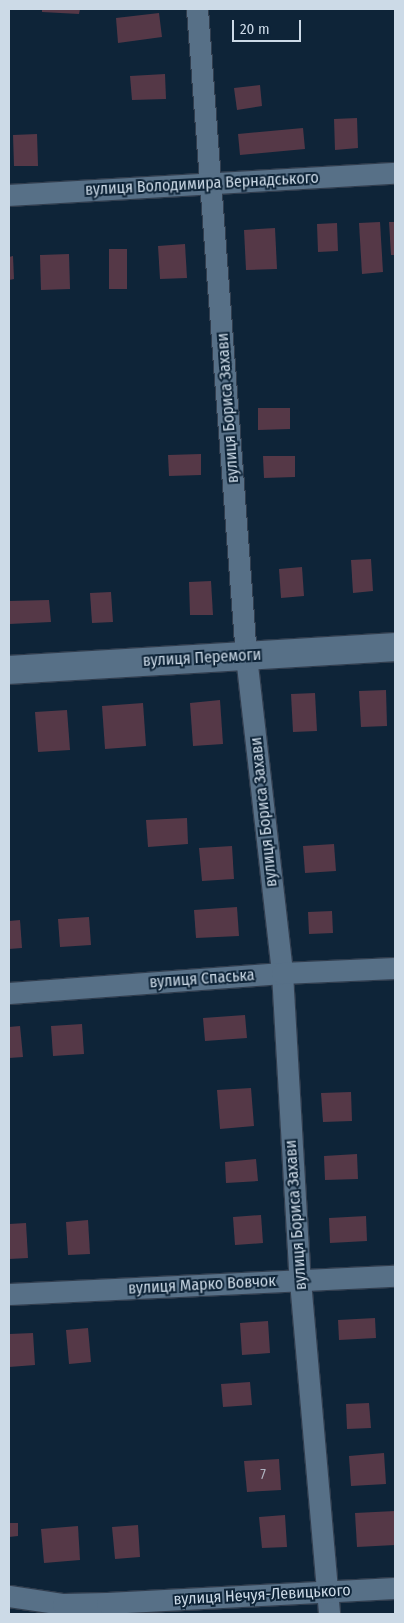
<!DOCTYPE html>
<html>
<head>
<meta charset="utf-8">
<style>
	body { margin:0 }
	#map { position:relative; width:404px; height:1623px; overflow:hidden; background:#0e2438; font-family:"Fira Sans Condensed",sans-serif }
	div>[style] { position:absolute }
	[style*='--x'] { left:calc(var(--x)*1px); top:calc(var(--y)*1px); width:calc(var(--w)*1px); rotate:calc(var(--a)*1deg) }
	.building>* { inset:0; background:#553847 }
	.roads { filter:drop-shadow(1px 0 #313e4f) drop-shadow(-1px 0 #313e4f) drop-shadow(0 1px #313e4f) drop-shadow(0 -1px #313e4f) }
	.street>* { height:21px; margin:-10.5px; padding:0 10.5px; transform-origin:10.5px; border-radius:10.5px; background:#577087 }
	.secondary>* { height:28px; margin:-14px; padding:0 14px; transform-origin:14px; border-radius:14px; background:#577087 }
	span { translate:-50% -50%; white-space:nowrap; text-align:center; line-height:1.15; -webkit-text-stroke:4px #0e2438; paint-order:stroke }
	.number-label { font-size:14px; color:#aeb2bf }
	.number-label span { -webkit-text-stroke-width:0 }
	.street-label { font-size:16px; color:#ccdae7 }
	.frame { position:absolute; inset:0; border:10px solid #ccdae7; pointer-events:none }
	.scale { position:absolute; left:232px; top:20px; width:69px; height:22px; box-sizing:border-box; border:2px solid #ccdae7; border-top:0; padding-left:6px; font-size:15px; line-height:18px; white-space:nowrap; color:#ccdae7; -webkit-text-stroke:4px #0e2438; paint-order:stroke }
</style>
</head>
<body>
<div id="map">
	<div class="building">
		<i style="clip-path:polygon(42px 9px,80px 9px,79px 14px,42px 12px)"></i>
		<i style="clip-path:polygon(159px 13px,162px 37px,118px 43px,116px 18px)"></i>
		<i style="clip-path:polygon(165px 74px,166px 99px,132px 100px,130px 76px)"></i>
		<i style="clip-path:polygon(260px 85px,262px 106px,237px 110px,234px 88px)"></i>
		<i style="clip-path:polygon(357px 118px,358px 148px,335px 150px,334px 119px)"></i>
		<i style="clip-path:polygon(303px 128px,305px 149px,240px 155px,238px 134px)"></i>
		<i style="clip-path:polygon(37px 134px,38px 166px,14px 166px,13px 135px)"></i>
		<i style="clip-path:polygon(380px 222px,383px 272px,362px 274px,359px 223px)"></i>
		<i style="clip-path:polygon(389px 222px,395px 222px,395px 255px,391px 255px)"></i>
		<i style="clip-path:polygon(337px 223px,338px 251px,318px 252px,317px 224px)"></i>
		<i style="clip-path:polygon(275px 228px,277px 269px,246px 270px,244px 230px)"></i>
		<i style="clip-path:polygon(185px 244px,187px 278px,160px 279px,158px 246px)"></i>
		<i style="clip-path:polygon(109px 249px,127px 249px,127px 289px,109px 289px)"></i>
		<i style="clip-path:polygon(69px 254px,70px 289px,41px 290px,40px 255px)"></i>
		<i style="clip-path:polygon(13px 256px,14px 279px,9px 280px,9px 257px)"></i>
		<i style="clip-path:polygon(258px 408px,290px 408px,290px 429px,258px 430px)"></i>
		<i style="clip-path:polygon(201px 454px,201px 475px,169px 476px,168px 455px)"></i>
		<i style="clip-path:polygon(263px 456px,295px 456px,295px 477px,264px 478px)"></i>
		<i style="clip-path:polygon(371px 559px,373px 591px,353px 593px,351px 560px)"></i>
		<i style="clip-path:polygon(302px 567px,304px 596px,281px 598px,279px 569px)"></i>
		<i style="clip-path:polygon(211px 581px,213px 615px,190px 615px,189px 582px)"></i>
		<i style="clip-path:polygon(111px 592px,113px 622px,92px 623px,90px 593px)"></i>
		<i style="clip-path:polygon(49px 600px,51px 622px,9px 624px,9px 601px)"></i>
		<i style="clip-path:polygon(386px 690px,387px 726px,361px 727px,359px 691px)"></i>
		<i style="clip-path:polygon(315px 693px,317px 731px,293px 732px,291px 694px)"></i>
		<i style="clip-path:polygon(220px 700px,223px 744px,193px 746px,190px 703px)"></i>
		<i style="clip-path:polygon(143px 703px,146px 746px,105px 749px,102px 706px)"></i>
		<i style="clip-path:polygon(67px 710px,70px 750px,38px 752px,35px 712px)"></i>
		<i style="clip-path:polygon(187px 818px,188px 844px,148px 847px,146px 820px)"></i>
		<i style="clip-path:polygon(334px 844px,336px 871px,305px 873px,303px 846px)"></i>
		<i style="clip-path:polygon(232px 846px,234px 879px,202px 881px,199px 848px)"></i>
		<i style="clip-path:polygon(237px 907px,239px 936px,196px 938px,194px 910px)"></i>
		<i style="clip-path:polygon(332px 911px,333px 933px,309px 934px,308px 912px)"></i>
		<i style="clip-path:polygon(89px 917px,91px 945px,60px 947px,58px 919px)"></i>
		<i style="clip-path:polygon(20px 920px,22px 948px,9px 949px,9px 921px)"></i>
		<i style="clip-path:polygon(245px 1015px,247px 1038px,205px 1041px,203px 1018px)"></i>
		<i style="clip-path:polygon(82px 1024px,84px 1054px,53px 1056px,51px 1026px)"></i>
		<i style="clip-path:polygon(20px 1026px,23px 1057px,9px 1058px,9px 1027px)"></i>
		<i style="clip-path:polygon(251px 1088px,254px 1126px,220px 1129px,217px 1090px)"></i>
		<i style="clip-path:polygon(351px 1092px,352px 1121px,323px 1122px,321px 1093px)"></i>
		<i style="clip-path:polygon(357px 1154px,358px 1179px,325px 1180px,324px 1156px)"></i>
		<i style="clip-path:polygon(256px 1159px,258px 1181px,226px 1183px,225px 1162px)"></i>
		<i style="clip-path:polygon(261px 1215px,263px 1243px,235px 1245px,233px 1217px)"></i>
		<i style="clip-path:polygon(366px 1216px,367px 1241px,330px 1243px,329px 1218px)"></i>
		<i style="clip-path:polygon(88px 1220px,90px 1254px,68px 1255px,66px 1222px)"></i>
		<i style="clip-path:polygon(26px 1223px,28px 1258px,9px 1259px,9px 1224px)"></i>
		<i style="clip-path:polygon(375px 1318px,376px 1338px,339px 1340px,338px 1320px)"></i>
		<i style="clip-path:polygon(268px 1321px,270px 1353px,242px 1355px,240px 1323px)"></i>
		<i style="clip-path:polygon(88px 1328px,91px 1362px,69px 1364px,66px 1330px)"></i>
		<i style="clip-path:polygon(33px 1333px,35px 1365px,9px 1367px,9px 1334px)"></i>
		<i style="clip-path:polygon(250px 1382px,252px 1405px,223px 1407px,221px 1384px)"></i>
		<i style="clip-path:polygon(369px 1403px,371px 1428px,347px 1429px,346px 1404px)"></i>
		<i style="clip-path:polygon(384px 1453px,386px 1484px,351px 1486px,349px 1456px)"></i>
		<i style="clip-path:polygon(279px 1459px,281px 1490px,247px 1492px,244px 1461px)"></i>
		<i style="clip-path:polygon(395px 1511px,395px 1545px,357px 1547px,355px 1513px)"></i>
		<i style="clip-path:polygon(285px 1515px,287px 1547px,262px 1548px,259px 1517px)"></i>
		<i style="clip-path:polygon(9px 1523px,18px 1523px,18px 1536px,9px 1537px)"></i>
		<i style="clip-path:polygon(138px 1525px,140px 1557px,115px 1559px,112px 1527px)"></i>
		<i style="clip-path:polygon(78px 1526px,80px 1560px,44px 1563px,41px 1529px)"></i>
	</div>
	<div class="roads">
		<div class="street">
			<i style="--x:197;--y:9;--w:649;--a:85.67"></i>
			<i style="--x:246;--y:656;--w:319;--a:83.5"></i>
			<i style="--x:282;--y:973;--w:309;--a:86.7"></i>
			<i style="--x:300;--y:1281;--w:334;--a:85"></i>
			<i style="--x:9;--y:195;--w:387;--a:-3.3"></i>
			<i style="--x:9;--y:993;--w:274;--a:-4.2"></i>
			<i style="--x:282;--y:973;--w:113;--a:-2.5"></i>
			<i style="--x:9;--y:1294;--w:386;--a:-2.7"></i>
			<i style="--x:9;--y:1596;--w:55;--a:8.4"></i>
			<i style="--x:63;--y:1604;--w:44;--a:-1.3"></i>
			<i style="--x:107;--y:1603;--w:288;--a:-3"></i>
		</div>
		<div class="secondary">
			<i style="--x:9;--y:670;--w:387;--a:-3.4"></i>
		</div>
	</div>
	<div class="number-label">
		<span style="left:263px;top:1475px">7</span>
	</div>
	<div class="street-label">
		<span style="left:202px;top:184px;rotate:-3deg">вулиця Володимира Вернадського</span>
		<span style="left:228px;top:408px;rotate:-94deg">вулиця Бориса Захави</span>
		<span style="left:202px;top:658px;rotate:-3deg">вулиця Перемоги</span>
		<span style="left:264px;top:812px;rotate:-96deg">вулиця Бориса Захави</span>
		<span style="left:202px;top:979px;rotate:-4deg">вулиця Спаська</span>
		<span style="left:296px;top:1215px;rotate:-94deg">вулиця Бориса Захави</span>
		<span style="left:202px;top:1285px;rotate:-3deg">вулиця Марко Вовчок</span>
		<span style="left:262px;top:1595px;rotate:-3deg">вулиця Нечуя-Левицького</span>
	</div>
	<div class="frame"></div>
	<div class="scale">20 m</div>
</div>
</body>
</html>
